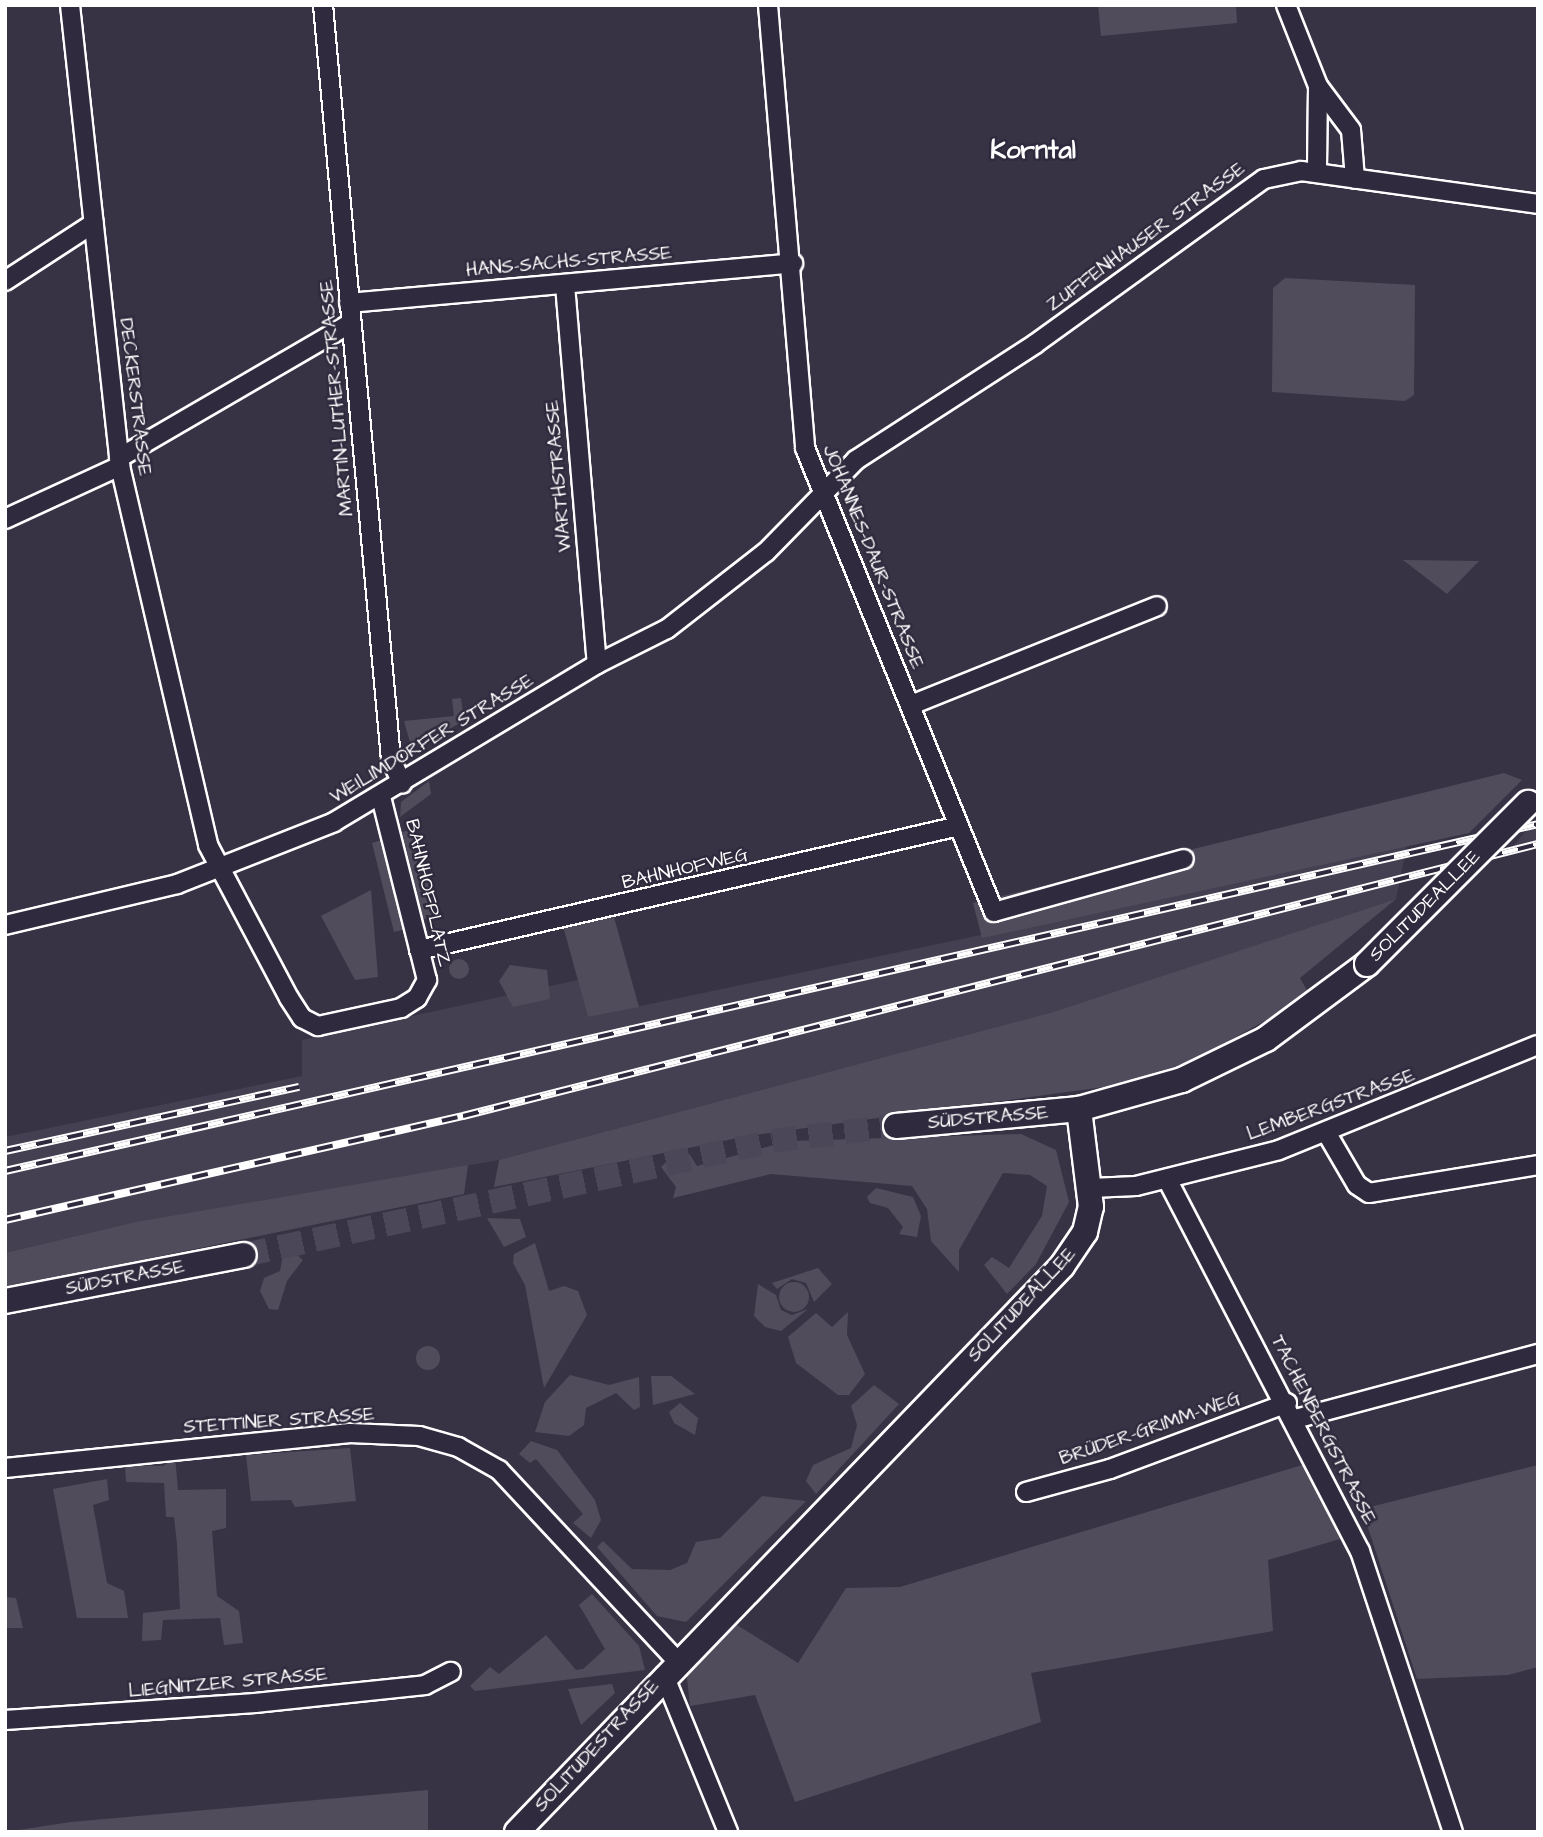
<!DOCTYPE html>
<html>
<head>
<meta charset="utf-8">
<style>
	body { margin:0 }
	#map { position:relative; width:1543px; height:1837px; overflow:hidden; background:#373345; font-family:"Architects Daughter",sans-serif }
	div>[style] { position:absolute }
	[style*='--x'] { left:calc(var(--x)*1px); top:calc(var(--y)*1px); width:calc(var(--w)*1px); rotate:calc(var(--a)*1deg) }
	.built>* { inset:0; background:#444051 }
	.green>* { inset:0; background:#514c5c }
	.round { border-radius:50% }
	.secondary-tunnel>* { height:24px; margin-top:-12px; transform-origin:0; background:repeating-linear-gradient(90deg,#4b4758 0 24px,transparent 0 36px) }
	.roads { filter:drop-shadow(2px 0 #fff) drop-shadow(-2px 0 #fff) drop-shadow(0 2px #fff) drop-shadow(0 -2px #fff) }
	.street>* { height:18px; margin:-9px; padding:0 9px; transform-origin:9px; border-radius:9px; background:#2f2a3d }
	.secondary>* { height:24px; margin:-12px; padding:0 12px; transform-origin:12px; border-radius:12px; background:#2f2a3d }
	.rail>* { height:8px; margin-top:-4px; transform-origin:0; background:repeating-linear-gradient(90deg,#2f2a3d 0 16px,#fff 0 32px); box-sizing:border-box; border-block:2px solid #fff }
	.bridges { filter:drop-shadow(2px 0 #fff) drop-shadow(-2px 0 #fff) drop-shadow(0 2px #fff) drop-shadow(0 -2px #fff) }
	.secondary-bridge>* { height:24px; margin:-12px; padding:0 12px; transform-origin:12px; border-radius:12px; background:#2f2a3d }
	span { translate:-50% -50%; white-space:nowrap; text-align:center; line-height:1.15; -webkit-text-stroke:5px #2f2a3d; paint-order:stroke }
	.street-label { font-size:19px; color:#fff }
	.district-label { font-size:26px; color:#fff; font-weight:700 }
	.frame { position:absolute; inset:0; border:7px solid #fff; pointer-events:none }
</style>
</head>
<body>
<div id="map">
	<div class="built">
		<i style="clip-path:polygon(1538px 817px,1538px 848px,1504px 857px)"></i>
		<i style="clip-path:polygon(1407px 846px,1396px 899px,1053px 1012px,499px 1160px,135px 1222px,5px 1253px,5px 1137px,302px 1076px,302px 1040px,578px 980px,588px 1017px)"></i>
	</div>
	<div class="green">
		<i style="clip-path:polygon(1098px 5px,1236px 5px,1237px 23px,1101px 36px)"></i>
		<i style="clip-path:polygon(1285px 278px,1415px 285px,1414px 395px,1405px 401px,1272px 392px,1273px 288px)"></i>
		<i style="clip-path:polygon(1403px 560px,1479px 561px,1447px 594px)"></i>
		<i style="clip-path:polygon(461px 698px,464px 721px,412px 749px,404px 721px,454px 716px,452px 699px)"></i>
		<i style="clip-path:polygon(1504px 773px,1522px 780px,1469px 833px,982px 938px,973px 903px)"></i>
		<i style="clip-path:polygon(429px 781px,431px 794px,400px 817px,401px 802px)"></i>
		<i style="clip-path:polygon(415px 829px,436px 917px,423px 919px,402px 832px)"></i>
		<i style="clip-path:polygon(385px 839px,406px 929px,394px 932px,372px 843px)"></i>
		<i style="clip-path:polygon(371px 890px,378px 977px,355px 980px,321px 916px)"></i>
		<i style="clip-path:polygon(1396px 899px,1300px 978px,1310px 996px,1192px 1061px,1111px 1086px,748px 1136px,494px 1187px,499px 1160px,1053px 1012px)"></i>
		<i style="clip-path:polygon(610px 903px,639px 1007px,588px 1017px,560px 915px)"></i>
		<i class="round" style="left:449px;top:959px;width:20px;height:20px"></i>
		<i style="clip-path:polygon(510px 965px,547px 970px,550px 999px,513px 1007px,499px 981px)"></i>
		<i style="clip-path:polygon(1021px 1134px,1056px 1150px,1069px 1202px,1036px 1264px,1007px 1294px,984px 1265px,992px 1257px,1009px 1268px,1042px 1216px,1047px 1186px,1030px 1175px,1003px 1173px,959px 1250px,959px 1272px,931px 1241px,927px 1209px,912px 1186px,771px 1174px,673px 1198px,676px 1187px,661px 1167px,676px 1152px,690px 1155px,697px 1166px,789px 1141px)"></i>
		<i style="clip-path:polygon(468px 1165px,464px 1194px,5px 1288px,5px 1253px,135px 1222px)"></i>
		<i style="clip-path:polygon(876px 1188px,913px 1197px,921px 1216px,917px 1237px,899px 1234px,903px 1227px,888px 1208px,870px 1203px,867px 1197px)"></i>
		<i style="clip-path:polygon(487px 1218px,520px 1219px,526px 1237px,504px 1247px)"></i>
		<i style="clip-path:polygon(535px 1243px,549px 1291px,564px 1286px,578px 1291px,587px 1315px,544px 1388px,525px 1285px,513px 1263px,514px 1254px)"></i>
		<i style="clip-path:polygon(295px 1253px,303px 1260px,287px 1281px,278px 1310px,269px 1309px,260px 1291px,264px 1278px,280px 1271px,283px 1255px)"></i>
		<i style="clip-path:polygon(818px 1268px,832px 1284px,814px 1302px,806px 1283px,792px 1279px,777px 1289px,772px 1283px)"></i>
		<i class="round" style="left:779px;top:1282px;width:30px;height:30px"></i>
		<i style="clip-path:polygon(758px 1284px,776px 1295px,781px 1310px,792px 1315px,808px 1309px,781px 1331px,765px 1327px,754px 1316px)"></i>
		<i style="clip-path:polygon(848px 1312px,847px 1335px,865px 1374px,849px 1395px,838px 1395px,796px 1363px,788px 1337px,816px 1313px,832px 1327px)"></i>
		<i class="round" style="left:416px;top:1346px;width:24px;height:24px"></i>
		<i style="clip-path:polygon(570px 1375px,609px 1385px,639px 1377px,640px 1407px,634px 1410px,616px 1393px,586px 1408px,584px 1425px,569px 1436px,535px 1432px,545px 1402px)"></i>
		<i style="clip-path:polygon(651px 1376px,671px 1376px,695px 1394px,653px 1405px)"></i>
		<i style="clip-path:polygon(874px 1385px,899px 1404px,816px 1494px,806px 1481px,813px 1465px,851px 1448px,857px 1425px,851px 1406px)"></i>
		<i style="clip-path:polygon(680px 1403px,698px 1418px,695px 1435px,674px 1423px,669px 1412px)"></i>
		<i style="clip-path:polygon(531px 1441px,557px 1450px,595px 1500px,601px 1520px,591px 1538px,573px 1523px,583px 1514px,536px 1459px,530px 1463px,519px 1454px)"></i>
		<i style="clip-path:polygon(350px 1448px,356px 1501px,295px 1507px,291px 1500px,251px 1501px,246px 1455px)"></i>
		<i style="clip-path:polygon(175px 1457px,178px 1490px,226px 1489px,226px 1528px,212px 1531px,217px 1596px,239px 1611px,243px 1643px,224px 1645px,220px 1618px,163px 1620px,161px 1640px,142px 1641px,143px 1613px,180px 1609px,177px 1544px,174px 1517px,166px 1517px,164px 1483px,126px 1482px,125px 1465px,163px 1466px)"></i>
		<i style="clip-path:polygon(1309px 1463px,1340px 1539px,1268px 1560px,1273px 1631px,1031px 1673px,1041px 1722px,795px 1802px,755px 1695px,690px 1706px,686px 1669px,737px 1625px,798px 1663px,846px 1588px,900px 1587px)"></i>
		<i style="clip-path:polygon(1538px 1465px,1538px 1667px,1508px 1675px,1417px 1679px,1362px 1509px)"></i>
		<i style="clip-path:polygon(107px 1479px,109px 1500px,93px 1505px,107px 1583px,124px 1591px,128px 1618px,77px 1618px,53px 1489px)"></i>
		<i style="clip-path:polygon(762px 1496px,806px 1501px,686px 1622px,657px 1616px,597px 1547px,603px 1541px,632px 1569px,670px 1570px,687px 1563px,696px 1542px,720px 1538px)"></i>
		<i style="clip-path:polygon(592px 1594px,639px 1646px,645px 1670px,475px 1691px,470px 1686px,490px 1667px,499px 1674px,546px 1635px,576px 1670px,583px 1669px,605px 1649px,579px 1605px)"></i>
		<i style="clip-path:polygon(5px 1597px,16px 1598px,23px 1628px,5px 1628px)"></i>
		<i style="clip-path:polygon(612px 1684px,615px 1693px,581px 1725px,568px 1689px)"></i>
		<i style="clip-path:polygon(428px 1790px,428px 1832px,5px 1832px,71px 1822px)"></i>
	</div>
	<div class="secondary-tunnel">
		<i style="--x:244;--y:1255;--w:541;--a:-12.16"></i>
		<i style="--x:773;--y:1141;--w:124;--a:-7"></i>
	</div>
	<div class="roads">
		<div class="street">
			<i style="--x:70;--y:5;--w:464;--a:83.8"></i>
			<i style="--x:120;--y:466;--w:389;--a:76.9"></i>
			<i style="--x:208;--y:845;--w:173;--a:62.1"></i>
			<i style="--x:289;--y:998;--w:24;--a:57"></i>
			<i style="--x:302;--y:1018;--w:18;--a:27"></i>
			<i style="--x:318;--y:1026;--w:85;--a:-12.2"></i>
			<i style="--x:401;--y:1008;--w:19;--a:-32"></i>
			<i style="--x:417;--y:998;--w:21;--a:-61"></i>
			<i style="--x:427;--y:980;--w:189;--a:-104.1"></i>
			<i style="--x:323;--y:5;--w:757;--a:84.85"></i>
			<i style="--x:391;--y:759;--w:27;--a:66"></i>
			<i style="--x:768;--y:5;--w:445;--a:85.2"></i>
			<i style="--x:805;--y:448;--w:501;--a:67.84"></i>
			<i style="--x:994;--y:912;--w:197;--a:-15.6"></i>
			<i style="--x:1286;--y:5;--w:87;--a:68.4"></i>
			<i style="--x:1318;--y:86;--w:87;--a:90.7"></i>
			<i style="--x:1318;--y:86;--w:55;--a:53.1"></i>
			<i style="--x:1351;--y:130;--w:49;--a:85.3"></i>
			<i style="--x:5;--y:281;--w:106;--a:-33.1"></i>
			<i style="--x:565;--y:285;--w:380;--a:85.2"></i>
			<i style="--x:349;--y:303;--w:446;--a:-5.1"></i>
			<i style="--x:119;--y:458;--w:268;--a:-30.2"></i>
			<i style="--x:5;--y:519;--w:127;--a:-24.7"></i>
			<i style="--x:911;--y:705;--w:265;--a:-21.9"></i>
			<i style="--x:5;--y:925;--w:177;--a:-13.4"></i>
			<i style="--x:177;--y:884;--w:169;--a:-21.5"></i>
			<i style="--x:334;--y:822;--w:307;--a:-31"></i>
			<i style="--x:597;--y:664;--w:78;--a:-26.6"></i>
			<i style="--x:667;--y:629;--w:125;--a:-37.9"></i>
			<i style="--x:766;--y:552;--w:129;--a:-45.6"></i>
			<i style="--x:856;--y:460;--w:213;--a:-32.9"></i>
			<i style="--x:1035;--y:344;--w:282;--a:-35.8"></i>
			<i style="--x:1264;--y:179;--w:38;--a:-12"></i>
			<i style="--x:1301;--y:171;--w:239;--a:7.9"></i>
			<i style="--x:419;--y:950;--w:554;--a:-12.93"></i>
			<i style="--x:1326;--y:1132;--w:61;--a:59.7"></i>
			<i style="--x:1357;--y:1185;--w:14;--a:34"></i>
			<i style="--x:1369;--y:1193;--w:171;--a:-9.4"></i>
			<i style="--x:1167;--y:1179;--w:419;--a:62.6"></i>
			<i style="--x:1360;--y:1551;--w:296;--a:71.7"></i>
			<i style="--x:1091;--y:1188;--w:45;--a:-2.5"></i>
			<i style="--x:1136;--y:1186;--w:147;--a:-14.1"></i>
			<i style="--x:1279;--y:1150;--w:279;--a:-22.1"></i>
			<i style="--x:1295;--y:1419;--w:252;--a:-15"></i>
			<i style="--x:5;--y:1468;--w:347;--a:-5.8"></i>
			<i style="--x:350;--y:1433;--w:69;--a:2.5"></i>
			<i style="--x:419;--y:1436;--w:41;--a:15.8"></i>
			<i style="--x:458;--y:1447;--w:47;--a:29.3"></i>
			<i style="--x:499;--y:1470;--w:261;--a:47"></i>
			<i style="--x:1026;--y:1492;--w:87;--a:-15.3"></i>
			<i style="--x:1110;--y:1469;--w:189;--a:-20.4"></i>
			<i style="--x:664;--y:1675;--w:170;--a:67.8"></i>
			<i style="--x:5;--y:1720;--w:251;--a:-3.9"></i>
			<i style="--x:255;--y:1703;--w:171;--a:-6"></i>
			<i style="--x:425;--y:1685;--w:29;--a:-27"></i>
		</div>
		<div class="secondary">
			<i style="--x:896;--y:1126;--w:184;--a:-5.3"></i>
			<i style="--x:1079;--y:1109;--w:107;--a:-15.7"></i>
			<i style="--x:1182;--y:1080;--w:93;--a:-26"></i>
			<i style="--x:1266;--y:1039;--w:126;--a:-36.6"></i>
			<i style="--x:5;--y:1301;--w:243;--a:-10.9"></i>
			<i style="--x:517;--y:1832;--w:786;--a:-46.08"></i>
			<i style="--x:1062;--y:1266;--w:41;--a:-55.9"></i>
			<i style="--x:1085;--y:1232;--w:26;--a:-77"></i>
			<i style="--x:1091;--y:1207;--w:99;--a:-97"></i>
		</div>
	</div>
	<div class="rail">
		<i style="--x:5;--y:1151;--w:301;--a:-12.3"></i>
		<i style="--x:5;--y:1171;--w:1572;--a:-12.75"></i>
		<i style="--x:5;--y:1220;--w:470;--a:-12.8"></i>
		<i style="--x:463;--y:1116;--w:1109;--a:-14.2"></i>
	</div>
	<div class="bridges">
		<div class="secondary-bridge">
			<i style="--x:1367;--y:964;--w:228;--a:-45"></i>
		</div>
	</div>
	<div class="street-label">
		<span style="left:1146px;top:237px;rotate:-36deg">ZUFFENHAUSER STRASSE</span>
		<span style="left:569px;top:262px;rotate:-5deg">HANS-SACHS-STRASSE</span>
		<span style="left:135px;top:397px;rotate:83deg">DECKERSTRASSE</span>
		<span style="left:337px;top:398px;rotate:-95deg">MARTIN-LUTHER-STRASSE</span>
		<span style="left:559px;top:476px;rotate:-95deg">WARTHSTRASSE</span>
		<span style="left:873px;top:557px;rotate:68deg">JOHANNES-DAUR-STRASSE</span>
		<span style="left:432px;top:739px;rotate:-31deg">WEILIMDORFER STRASSE</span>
		<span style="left:685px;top:869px;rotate:-13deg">BAHNHOFWEG</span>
		<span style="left:428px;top:893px;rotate:77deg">BAHNHOFPLATZ</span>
		<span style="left:1425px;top:906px;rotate:-45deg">SOLITUDEALLEE</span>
		<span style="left:1331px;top:1105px;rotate:-20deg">LEMBERGSTRASSE</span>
		<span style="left:988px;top:1118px;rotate:-5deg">SÜDSTRASSE</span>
		<span style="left:125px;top:1278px;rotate:-11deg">SÜDSTRASSE</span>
		<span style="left:1022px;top:1305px;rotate:-47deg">SOLITUDEALLEE</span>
		<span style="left:279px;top:1421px;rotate:-4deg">STETTINER STRASSE</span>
		<span style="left:1150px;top:1429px;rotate:-19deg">BRÜDER-GRIMM-WEG</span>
		<span style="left:1323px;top:1430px;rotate:63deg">TACHENBERGSTRASSE</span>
		<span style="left:228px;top:1683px;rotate:-5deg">LIEGNITZER STRASSE</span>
		<span style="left:597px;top:1746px;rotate:-47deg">SOLITUDESTRASSE</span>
	</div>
	<div class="district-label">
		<span style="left:1033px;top:151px">Korntal</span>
	</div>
	<div class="frame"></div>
</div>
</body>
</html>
